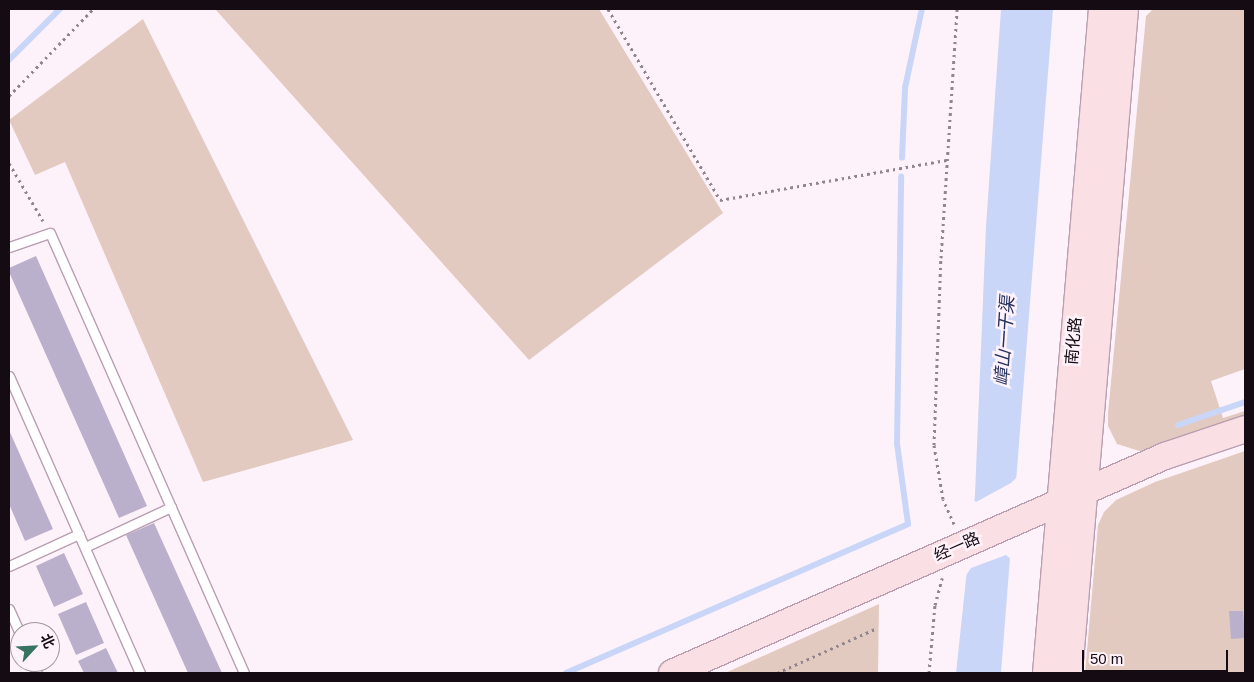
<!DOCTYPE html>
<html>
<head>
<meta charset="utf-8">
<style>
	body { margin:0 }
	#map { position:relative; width:1254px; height:682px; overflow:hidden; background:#fef2fa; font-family:Arial,"Noto Sans SC",sans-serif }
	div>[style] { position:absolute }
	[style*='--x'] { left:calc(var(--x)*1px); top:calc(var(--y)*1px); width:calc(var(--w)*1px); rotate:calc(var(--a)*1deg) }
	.green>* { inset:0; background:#e3cac1 }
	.water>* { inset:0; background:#cad6f8 }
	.pier>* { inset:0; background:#fef2fa }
	.stream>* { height:5.5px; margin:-2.75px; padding:0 2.75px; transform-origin:2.75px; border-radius:2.75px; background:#cad6f8 }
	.building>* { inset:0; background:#bbb0cc }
	.path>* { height:3px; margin-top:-1.5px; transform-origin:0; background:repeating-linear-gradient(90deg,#91858d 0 2.5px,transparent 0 6.5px) }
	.roads { filter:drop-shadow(1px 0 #b99eb1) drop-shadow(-1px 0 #b99eb1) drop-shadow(0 1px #b99eb1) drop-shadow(0 -1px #b99eb1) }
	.lane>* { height:9px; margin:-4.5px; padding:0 4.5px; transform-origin:4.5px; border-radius:4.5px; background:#fff }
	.secondary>* { height:26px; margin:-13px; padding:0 13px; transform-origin:13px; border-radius:13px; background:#fae0e4 }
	span { translate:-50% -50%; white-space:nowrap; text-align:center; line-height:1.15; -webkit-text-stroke:5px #fef2fa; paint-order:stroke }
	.street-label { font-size:16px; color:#150b12 }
	.water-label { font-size:18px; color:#27335f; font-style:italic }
	.frame { position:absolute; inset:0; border:10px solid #150b12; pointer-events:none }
	.north { position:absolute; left:10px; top:622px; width:50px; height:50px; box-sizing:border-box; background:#fef2fa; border:1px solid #a1969d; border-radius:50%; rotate:65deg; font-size:14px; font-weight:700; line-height:20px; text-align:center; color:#150b12 }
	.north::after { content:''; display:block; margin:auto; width:18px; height:22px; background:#367360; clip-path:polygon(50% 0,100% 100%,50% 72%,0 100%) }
	.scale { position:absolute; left:1082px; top:650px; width:146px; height:22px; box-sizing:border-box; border:2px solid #150b12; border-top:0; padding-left:6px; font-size:15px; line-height:18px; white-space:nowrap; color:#150b12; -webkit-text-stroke:4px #fef2fa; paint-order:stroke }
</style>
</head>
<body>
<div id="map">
	<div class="green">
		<i style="clip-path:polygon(215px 9px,599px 9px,723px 213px,529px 360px)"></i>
		<i style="clip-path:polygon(1153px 9px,1245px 9px,1245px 369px,1211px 381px,1223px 418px,1245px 411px,1245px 421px,1146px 453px,1117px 444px,1108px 426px,1108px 413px,1146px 16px)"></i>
		<i style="clip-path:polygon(143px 19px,353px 440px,203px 482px,65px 162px,35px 175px,9px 120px)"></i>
		<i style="clip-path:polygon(1245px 451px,1245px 673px,1085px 673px,1098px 525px,1104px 512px,1116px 500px,1155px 482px)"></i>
		<i style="clip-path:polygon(879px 604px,878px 673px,725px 673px)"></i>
	</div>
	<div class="water">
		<i style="clip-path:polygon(1001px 9px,1053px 9px,1001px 673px,956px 673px,975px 494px,986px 226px)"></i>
	</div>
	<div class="pier">
		<i style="clip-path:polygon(1021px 473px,1013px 561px,1006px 555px,971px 568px,962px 581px,972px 499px,976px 502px,1011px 483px)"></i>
	</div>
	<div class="stream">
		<i style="--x:9;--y:60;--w:72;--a:-45"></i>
		<i style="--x:902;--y:158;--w:70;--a:-87.5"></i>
		<i style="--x:905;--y:88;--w:81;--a:-77.9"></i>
		<i style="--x:1178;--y:425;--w:71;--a:-18.9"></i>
		<i style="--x:566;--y:673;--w:373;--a:-23.5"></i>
		<i style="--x:908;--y:524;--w:81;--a:-97.8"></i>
		<i style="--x:897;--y:444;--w:267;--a:-89.1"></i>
	</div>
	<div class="building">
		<i style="clip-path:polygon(36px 256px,147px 506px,119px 518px,9px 272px,9px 268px)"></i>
		<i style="clip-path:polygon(9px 430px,53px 529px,25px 541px,9px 504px)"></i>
		<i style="clip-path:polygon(154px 523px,222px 673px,188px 673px,126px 535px)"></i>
		<i style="clip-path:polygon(64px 553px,83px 594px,54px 607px,36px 566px)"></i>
		<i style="clip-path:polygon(86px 602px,104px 643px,76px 655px,58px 614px)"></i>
		<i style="clip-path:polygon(1229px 611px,1243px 611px,1245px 638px,1231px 639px)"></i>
		<i style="clip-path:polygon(106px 648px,118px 673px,84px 673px,78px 661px)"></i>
	</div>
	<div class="path">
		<i style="--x:608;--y:9;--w:221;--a:59.6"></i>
		<i style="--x:720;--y:200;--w:230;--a:-10"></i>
		<i style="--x:9;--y:96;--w:121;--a:-46"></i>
		<i style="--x:9;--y:163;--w:67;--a:59.6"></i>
		<i style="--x:954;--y:524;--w:27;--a:-114"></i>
		<i style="--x:943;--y:499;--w:55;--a:-99.5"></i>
		<i style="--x:934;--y:445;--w:187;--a:-87.9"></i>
		<i style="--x:941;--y:258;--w:250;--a:-86.3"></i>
		<i style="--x:777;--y:673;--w:107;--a:-24.2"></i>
		<i style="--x:929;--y:673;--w:68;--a:-85"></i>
		<i style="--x:935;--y:605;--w:28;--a:-75"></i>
	</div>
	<div class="roads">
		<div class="lane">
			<i style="--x:9;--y:247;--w:43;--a:-18.9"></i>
			<i style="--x:50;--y:233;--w:481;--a:66.2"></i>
			<i style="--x:9;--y:376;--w:325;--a:66.2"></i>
			<i style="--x:85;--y:547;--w:95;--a:-24.9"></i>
			<i style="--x:9;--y:566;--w:77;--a:-24.6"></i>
			<i style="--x:9;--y:609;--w:27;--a:66"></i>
			<i style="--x:32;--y:662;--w:12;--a:66"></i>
		</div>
		<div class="secondary">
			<i style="--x:672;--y:673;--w:539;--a:-23.76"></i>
			<i style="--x:1165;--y:456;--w:84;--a:-18.6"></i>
			<i style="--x:1046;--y:673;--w:666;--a:-85.18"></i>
			<i style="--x:1069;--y:673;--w:666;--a:-85.18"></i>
		</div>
	</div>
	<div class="street-label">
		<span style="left:1074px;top:341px;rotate:-85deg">南化路</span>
		<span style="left:957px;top:547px;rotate:-24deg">经一路</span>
	</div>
	<div class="water-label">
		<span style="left:1005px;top:341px;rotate:-86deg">嶂山一干渠</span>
	</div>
	<div class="frame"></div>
	<div class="north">北</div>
	<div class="scale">50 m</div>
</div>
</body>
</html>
